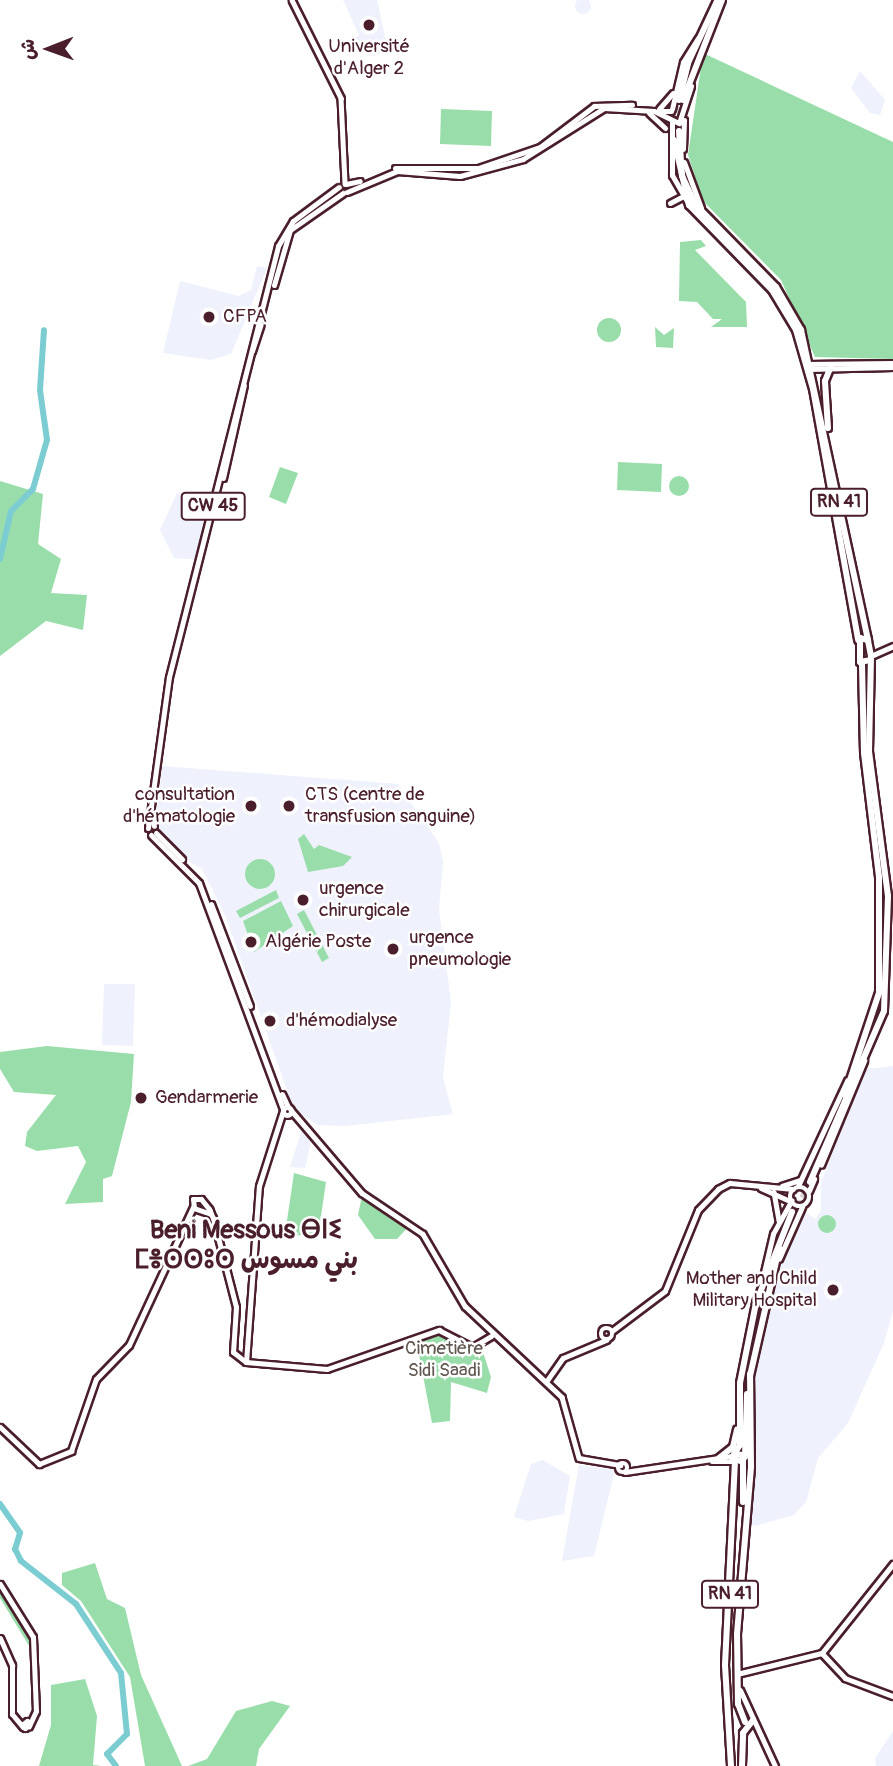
<!DOCTYPE html>
<html>
<head>
<meta charset="utf-8">
<style>
	body { margin:0 }
	#map { position:relative; width:893px; height:1766px; overflow:hidden; background:#fff; font-family:Pangolin,"Playpen Sans Arabic","Noto Sans Tifinagh",sans-serif }
	div>[style] { position:absolute }
	[style*='--x'] { left:calc(var(--x)*1px); top:calc(var(--y)*1px); width:calc(var(--w)*1px); rotate:calc(var(--a)*1deg) }
	.built>* { inset:0; background:#eff1fd }
	.round { border-radius:50% }
	.green>* { inset:0; background:#99deaa }
	.river>* { height:6px; margin:-3px; padding:0 3px; transform-origin:3px; border-radius:3px; background:#7ccdd2 }
	.highway-tunnel>* { height:6px; margin-top:-3px; transform-origin:0; background:repeating-linear-gradient(90deg,#dbd2d5 0 6px,transparent 0 9px) }
	.roads { filter:drop-shadow(2px 0 #4a1f2b) drop-shadow(-2px 0 #4a1f2b) drop-shadow(0 2px #4a1f2b) drop-shadow(0 -2px #4a1f2b) }
	.secondary>* { height:4.5px; margin:-2.25px; padding:0 2.25px; transform-origin:2.25px; border-radius:2.25px; background:#fff }
	.secondary>.ring { margin:-2.25px; padding:0; box-sizing:content-box; background:none; border:4.5px solid #fff; border-radius:50% }
	.primary>* { height:5px; margin:-2.5px; padding:0 2.5px; transform-origin:2.5px; border-radius:2.5px; background:#fff }
	.primary>.ring { margin:-2.5px; padding:0; box-sizing:content-box; background:none; border:5px solid #fff; border-radius:50% }
	.highway>* { height:6px; margin:-3px; padding:0 3px; transform-origin:3px; border-radius:3px; background:#fff }
	.dots>* { width:19px; height:19px; translate:-50% -50%; box-sizing:border-box; border:4px solid #fff; border-radius:50% }
	span { translate:-50% -50%; white-space:nowrap; text-align:center; line-height:1.15; -webkit-text-stroke:5px #fff; paint-order:stroke }
	.shield-label span { padding:2px 5px; background:#fff; border:2px solid; border-radius:5px; -webkit-text-stroke-width:0 }
	.shield-label { font-size:18px; color:#4a1f2b; font-weight:700 }
	.poi-label { font-size:19px; color:#4a1f2b }
	.left { translate:0 -50%; text-align:left }
	.right { translate:-100% -50%; text-align:right }
	.park-label { font-size:19px; color:#625851 }
	.district-label { font-size:26px; color:#4a1f2b; font-weight:700 }
	.north { position:absolute; left:14px; top:14px; width:70px; height:70px; -webkit-text-stroke:5px #fff; paint-order:stroke; rotate:269deg; font-size:19px; font-weight:700; line-height:28px; text-align:center; color:#4a1f2b }
	.north::after { content:''; display:block; margin:auto; width:24px; height:32px; background:#4a1f2b; clip-path:polygon(50% 0,100% 100%,50% 72%,0 100%) }
</style>
</head>
<body>
<div id="map">
	<div class="built">
		<i class="round" style="left:575px;top:-2px;width:16px;height:16px"></i>
		<i style="clip-path:polygon(343px 0,377px 0,388px 50px,374px 56px,353px 51px,350px 41px,359px 35px)"></i>
		<i style="clip-path:polygon(860px 71px,885px 100px,880px 115px,870px 113px,851px 88px)"></i>
		<i style="clip-path:polygon(257px 266px,267px 268px,231px 354px,211px 360px,163px 353px,180px 281px,239px 296px,251px 290px)"></i>
		<i style="clip-path:polygon(177px 493px,214px 500px,201px 560px,174px 558px,160px 530px)"></i>
		<i style="clip-path:polygon(162px 766px,398px 784px,439px 843px,443px 861px,439px 909px,451px 1002px,443px 1078px,453px 1114px,345px 1126px,318px 1125px,294px 1110px,225px 915px,202px 869px,170px 850px,155px 829px)"></i>
		<i style="clip-path:polygon(104px 984px,135px 984px,133px 1046px,102px 1045px)"></i>
		<i style="clip-path:polygon(893px 1066px,893px 1311px,884px 1343px,848px 1423px,818px 1458px,806px 1502px,794px 1515px,755px 1526px,748px 1523px,753px 1378px,778px 1269px,805px 1212px,816px 1219px,821px 1210px,821px 1182px,866px 1069px)"></i>
		<i style="clip-path:polygon(302px 1129px,311px 1142px,305px 1168px,290px 1167px)"></i>
		<i style="clip-path:polygon(543px 1460px,570px 1476px,564px 1514px,528px 1521px,514px 1517px,531px 1464px)"></i>
		<i style="clip-path:polygon(579px 1465px,615px 1470px,594px 1556px,562px 1561px)"></i>
		<i style="clip-path:polygon(893px 1731px,893px 1766px,876px 1766px,875px 1758px)"></i>
	</div>
	<div class="green">
		<i style="clip-path:polygon(703px 53px,893px 142px,893px 359px,815px 357px,781px 280px,703px 201px,688px 155px)"></i>
		<i style="clip-path:polygon(441px 109px,492px 111px,491px 146px,440px 144px)"></i>
		<i style="clip-path:polygon(701px 240px,706px 246px,695px 250px,746px 302px,747px 327px,711px 327px,722px 319px,713px 319px,697px 302px,679px 301px,680px 242px)"></i>
		<i class="round" style="left:597px;top:318px;width:24px;height:24px"></i>
		<i style="clip-path:polygon(655px 327px,664px 335px,674px 328px,673px 348px,656px 347px)"></i>
		<i style="clip-path:polygon(618px 462px,662px 464px,661px 492px,617px 490px)"></i>
		<i style="clip-path:polygon(280px 467px,298px 473px,286px 504px,269px 497px)"></i>
		<i class="round" style="left:669px;top:476px;width:20px;height:20px"></i>
		<i style="clip-path:polygon(0 481px,43px 494px,38px 544px,61px 559px,51px 593px,87px 595px,83px 630px,46px 621px,0 656px)"></i>
		<i style="clip-path:polygon(304px 834px,314px 849px,319px 845px,352px 857px,343px 866px,308px 872px,298px 839px)"></i>
		<i class="round" style="left:245px;top:859px;width:30px;height:30px"></i>
		<i style="clip-path:polygon(276px 890px,279px 898px,240px 918px,236px 911px)"></i>
		<i style="clip-path:polygon(281px 901px,293px 926px,254px 952px,243px 921px)"></i>
		<i style="clip-path:polygon(304px 910px,329px 958px,322px 962px,297px 914px)"></i>
		<i style="clip-path:polygon(47px 1046px,134px 1054px,131px 1102px,112px 1176px,103px 1179px,103px 1202px,65px 1204px,86px 1162px,78px 1146px,37px 1151px,25px 1146px,27px 1132px,56px 1095px,14px 1092px,0 1069px,0 1052px)"></i>
		<i style="clip-path:polygon(294px 1173px,326px 1182px,318px 1237px,285px 1234px)"></i>
		<i style="clip-path:polygon(362px 1196px,375px 1206px,409px 1226px,397px 1239px,375px 1239px,358px 1215px)"></i>
		<i class="round" style="left:818px;top:1215px;width:18px;height:18px"></i>
		<i style="clip-path:polygon(440px 1332px,482px 1349px,491px 1377px,487px 1393px,451px 1382px,450px 1421px,432px 1423px,417px 1344px)"></i>
		<i style="clip-path:polygon(95px 1563px,107px 1599px,125px 1608px,141px 1675px,182px 1766px,145px 1766px,130px 1677px,81px 1601px,62px 1585px,62px 1573px)"></i>
		<i style="clip-path:polygon(0 1588px,30px 1637px,31px 1649px,0 1598px)"></i>
		<i style="clip-path:polygon(85px 1679px,97px 1716px,93px 1765px,101px 1766px,39px 1766px,51px 1725px,51px 1685px)"></i>
		<i style="clip-path:polygon(272px 1701px,290px 1706px,259px 1749px,256px 1766px,188px 1766px,207px 1759px,236px 1711px)"></i>
	</div>
	<div class="river">
		<i style="--x:0;--y:559;--w:49;--a:-77.1"></i>
		<i style="--x:11;--y:511;--w:31;--a:-45"></i>
		<i style="--x:33;--y:489;--w:51;--a:-74.1"></i>
		<i style="--x:47;--y:440;--w:50;--a:-98"></i>
		<i style="--x:40;--y:390;--w:60;--a:-86.2"></i>
		<i style="--x:0;--y:1504;--w:35;--a:55"></i>
		<i style="--x:20;--y:1533;--w:17;--a:107"></i>
		<i style="--x:15;--y:1549;--w:13;--a:63"></i>
		<i style="--x:21;--y:1561;--w:70;--a:38"></i>
		<i style="--x:76;--y:1604;--w:82;--a:56.9"></i>
		<i style="--x:121;--y:1673;--w:61;--a:84.4"></i>
		<i style="--x:127;--y:1734;--w:28;--a:135"></i>
		<i style="--x:107;--y:1754;--w:15;--a:53"></i>
	</div>
	<div class="highway-tunnel">
		<i style="--x:675;--y:131;--w:31;--a:-83"></i>
		<i style="--x:795;--y:1214;--w:35;--a:-65"></i>
	</div>
	<div class="roads">
		<div class="secondary">
			<i style="--x:292;--y:0;--w:110;--a:63.4"></i>
			<i style="--x:341;--y:98;--w:86;--a:87.3"></i>
			<i style="--x:807;--y:364;--w:86;--a:-0.7"></i>
			<i style="--x:809;--y:369;--w:84;--a:-1.4"></i>
			<i style="--x:871;--y:656;--w:24;--a:-24"></i>
			<i style="--x:291;--y:1110;--w:109;--a:49.5"></i>
			<i style="--x:362;--y:1193;--w:73;--a:33.9"></i>
			<i style="--x:423;--y:1234;--w:83;--a:59.7"></i>
			<i style="--x:465;--y:1306;--w:133;--a:43.2"></i>
			<i style="--x:562;--y:1397;--w:63;--a:74.4"></i>
			<i style="--x:579;--y:1458;--w:42;--a:9.7"></i>
			<i style="--x:821;--y:1165;--w:113;--a:-67.5"></i>
			<i style="--x:782;--y:1186;--w:19;--a:-18"></i>
			<i style="--x:798;--y:1186;--w:116;--a:-65"></i>
			<i class="ring" style="left:790px;top:1187px;width:15.5px;height:15.5px"></i>
			<i style="--x:761;--y:1188;--w:32;--a:24"></i>
			<i style="--x:809;--y:1191;--w:13;--a:-67"></i>
			<i style="--x:774;--y:1192;--w:29;--a:80"></i>
			<i style="--x:779;--y:1259;--w:57;--a:-66.1"></i>
			<i style="--x:762;--y:1281;--w:48;--a:-76.8"></i>
			<i style="--x:773;--y:1234;--w:38;--a:-61"></i>
			<i class="ring" style="left:601.5px;top:1328.5px;width:6.5px;height:6.5px"></i>
			<i style="--x:612;--y:1331;--w:66;--a:-37"></i>
			<i style="--x:665;--y:1291;--w:87;--a:-67.8"></i>
			<i style="--x:698;--y:1210;--w:29;--a:-46"></i>
			<i style="--x:718;--y:1189;--w:13;--a:-27"></i>
			<i style="--x:730;--y:1183;--w:63;--a:5.4"></i>
			<i style="--x:246;--y:1362;--w:81;--a:4.9"></i>
			<i style="--x:327;--y:1369;--w:119;--a:-19.2"></i>
			<i style="--x:439;--y:1330;--w:38;--a:27"></i>
			<i style="--x:473;--y:1347;--w:21;--a:-31"></i>
			<i style="--x:546;--y:1382;--w:29;--a:-55"></i>
			<i style="--x:563;--y:1358;--w:47;--a:-22.7"></i>
			<i style="--x:712;--y:1462;--w:22;--a:0"></i>
			<i class="ring" style="left:618.5px;top:1463.5px;width:4.5px;height:4.5px"></i>
			<i style="--x:625;--y:1472;--w:108;--a:-8.5"></i>
			<i style="--x:822;--y:1653;--w:34;--a:47"></i>
			<i style="--x:845;--y:1678;--w:51;--a:20.6"></i>
			<i style="--x:737;--y:1674;--w:88;--a:-13.9"></i>
			<i style="--x:822;--y:1653;--w:114;--a:-51.4"></i>
		</div>
		<div class="primary">
			<i style="--x:659;--y:109;--w:21;--a:-49"></i>
			<i style="--x:672;--y:109;--w:48;--a:-76.8"></i>
			<i style="--x:683;--y:62;--w:28;--a:-58"></i>
			<i style="--x:659;--y:111;--w:12;--a:0"></i>
			<i style="--x:649;--y:113;--w:22;--a:43"></i>
			<i style="--x:672;--y:122;--w:53;--a:90"></i>
			<i style="--x:672;--y:175;--w:34;--a:60"></i>
			<i style="--x:683;--y:149;--w:29;--a:-88"></i>
			<i style="--x:684;--y:162;--w:49;--a:69.7"></i>
			<i style="--x:395;--y:168;--w:83;--a:0"></i>
			<i style="--x:478;--y:168;--w:65;--a:-18.7"></i>
			<i style="--x:540;--y:147;--w:68;--a:-37.2"></i>
			<i style="--x:594;--y:106;--w:38;--a:-2"></i>
			<i style="--x:346;--y:184;--w:14;--a:-12"></i>
			<i style="--x:347;--y:192;--w:54;--a:-22.8"></i>
			<i style="--x:397;--y:171;--w:63;--a:4.5"></i>
			<i style="--x:460;--y:176;--w:65;--a:-15.1"></i>
			<i style="--x:523;--y:159;--w:96;--a:-32.2"></i>
			<i style="--x:604;--y:108;--w:50;--a:3.4"></i>
			<i style="--x:654;--y:111;--w:28;--a:26"></i>
			<i style="--x:679;--y:123;--w:39;--a:-72"></i>
			<i style="--x:670;--y:203;--w:13;--a:-27"></i>
			<i style="--x:274;--y:285;--w:57;--a:-73.8"></i>
			<i style="--x:290;--y:230;--w:65;--a:-34.9"></i>
			<i style="--x:252;--y:351;--w:28;--a:-72"></i>
			<i style="--x:223;--y:478;--w:95;--a:-77.3"></i>
			<i style="--x:152;--y:815;--w:11;--a:80"></i>
			<i style="--x:148;--y:828;--w:152;--a:-82.1"></i>
			<i style="--x:169;--y:677;--w:445;--a:-75.8"></i>
			<i style="--x:278;--y:246;--w:29;--a:-59"></i>
			<i style="--x:293;--y:221;--w:57;--a:-36.5"></i>
			<i style="--x:156;--y:833;--w:37;--a:45"></i>
			<i style="--x:151;--y:835;--w:68;--a:45"></i>
			<i style="--x:199;--y:883;--w:241;--a:69.6"></i>
			<i style="--x:211;--y:904;--w:109;--a:69.1"></i>
			<i style="--x:282;--y:1094;--w:14;--a:65"></i>
			<i class="ring" style="left:283px;top:1107px;width:3px;height:3px"></i>
			<i style="--x:211;--y:1214;--w:18;--a:-161"></i>
			<i style="--x:194;--y:1208;--w:9;--a:-96"></i>
			<i style="--x:193;--y:1199;--w:8;--a:0"></i>
			<i style="--x:201;--y:1199;--w:13;--a:51"></i>
			<i style="--x:209;--y:1209;--w:2;--a:63"></i>
			<i style="--x:210;--y:1211;--w:3;--a:72"></i>
			<i style="--x:211;--y:1214;--w:4;--a:63"></i>
			<i style="--x:213;--y:1218;--w:92;--a:75.5"></i>
			<i style="--x:236;--y:1307;--w:45;--a:93.8"></i>
			<i style="--x:233;--y:1352;--w:16;--a:38"></i>
			<i style="--x:246;--y:1362;--w:176;--a:-85.8"></i>
			<i style="--x:259;--y:1186;--w:79;--a:-72.3"></i>
			<i style="--x:0;--y:1427;--w:54;--a:43.5"></i>
			<i style="--x:39;--y:1464;--w:35;--a:-22"></i>
			<i style="--x:71;--y:1451;--w:76;--a:-70.9"></i>
			<i style="--x:96;--y:1379;--w:47;--a:-45.9"></i>
			<i style="--x:129;--y:1345;--w:152;--a:-65.1"></i>
			<i style="--x:0;--y:1584;--w:62;--a:58.1"></i>
			<i style="--x:33;--y:1637;--w:74;--a:87.7"></i>
			<i style="--x:36;--y:1711;--w:17;--a:115"></i>
			<i style="--x:0;--y:1638;--w:30;--a:66"></i>
			<i style="--x:12;--y:1665;--w:49;--a:90"></i>
			<i style="--x:12;--y:1714;--w:17;--a:50"></i>
			<i style="--x:740;--y:1690;--w:84;--a:65.3"></i>
			<i style="--x:27;--y:1721;--w:4;--a:63"></i>
			<i style="--x:29;--y:1725;--w:5;--a:143"></i>
			<i style="--x:25;--y:1728;--w:4;--a:-117"></i>
			<i style="--x:23;--y:1724;--w:5;--a:-37"></i>
		</div>
		<div class="highway">
			<i style="--x:679;--y:100;--w:38;--a:-76"></i>
			<i style="--x:688;--y:63;--w:68;--a:-64.9"></i>
			<i style="--x:683;--y:100;--w:107;--a:-68.7"></i>
			<i style="--x:679;--y:131;--w:45;--a:86.2"></i>
			<i style="--x:682;--y:176;--w:31;--a:65"></i>
			<i style="--x:695;--y:204;--w:116;--a:45.7"></i>
			<i style="--x:776;--y:287;--w:50;--a:59.8"></i>
			<i style="--x:801;--y:330;--w:317;--a:77.8"></i>
			<i style="--x:674;--y:140;--w:67;--a:77"></i>
			<i style="--x:689;--y:205;--w:119;--a:45.7"></i>
			<i style="--x:772;--y:290;--w:47;--a:59"></i>
			<i style="--x:796;--y:330;--w:61;--a:73.9"></i>
			<i style="--x:813;--y:389;--w:255;--a:79.8"></i>
			<i style="--x:828;--y:428;--w:47;--a:-93.7"></i>
			<i style="--x:825;--y:381;--w:16;--a:-68"></i>
			<i style="--x:845;--y:1095;--w:108;--a:-71.6"></i>
			<i style="--x:879;--y:993;--w:116;--a:-90"></i>
			<i style="--x:879;--y:877;--w:125;--a:-96.9"></i>
			<i style="--x:864;--y:753;--w:90;--a:-91.3"></i>
			<i style="--x:810;--y:1182;--w:186;--a:-66.6"></i>
			<i style="--x:884;--y:1011;--w:115;--a:-88"></i>
			<i style="--x:888;--y:896;--w:145;--a:-97.5"></i>
			<i style="--x:869;--y:752;--w:96;--a:-88.8"></i>
			<i style="--x:871;--y:656;--w:16;--a:-101"></i>
			<i style="--x:868;--y:640;--w:8;--a:-166"></i>
			<i style="--x:860;--y:638;--w:24;--a:90"></i>
			<i style="--x:860;--y:662;--w:10;--a:-11"></i>
			<i style="--x:750;--y:1376;--w:131;--a:-77.2"></i>
			<i style="--x:734;--y:1454;--w:9;--a:6"></i>
			<i style="--x:743;--y:1455;--w:7;--a:90"></i>
			<i style="--x:743;--y:1462;--w:12;--a:-160"></i>
			<i style="--x:732;--y:1458;--w:2;--a:-63"></i>
			<i style="--x:733;--y:1456;--w:13;--a:-58"></i>
			<i style="--x:740;--y:1445;--w:62;--a:-90"></i>
			<i style="--x:740;--y:1383;--w:82;--a:-78.7"></i>
			<i style="--x:756;--y:1303;--w:98;--a:-68.4"></i>
			<i style="--x:745;--y:1457;--w:63;--a:-88.2"></i>
			<i style="--x:719;--y:1458;--w:18;--a:-38"></i>
			<i style="--x:733;--y:1447;--w:18;--a:-77"></i>
			<i style="--x:743;--y:1462;--w:40;--a:90"></i>
			<i style="--x:745;--y:1722;--w:19;--a:-111"></i>
			<i style="--x:738;--y:1704;--w:70;--a:-90.8"></i>
			<i style="--x:737;--y:1634;--w:168;--a:-85.2"></i>
			<i style="--x:751;--y:1467;--w:93;--a:-90.6"></i>
			<i style="--x:731;--y:1766;--w:101;--a:-93.4"></i>
			<i style="--x:725;--y:1665;--w:202;--a:-87.2"></i>
			<i style="--x:742;--y:1766;--w:33;--a:-88"></i>
			<i style="--x:743;--y:1733;--w:16;--a:-52"></i>
		</div>
	</div>
	<div class="dots">
		<i style="left:369px;top:25px;background:#4a1f2b"></i>
		<i style="left:209px;top:317px;background:#4a1f2b"></i>
		<i style="left:251px;top:806px;background:#4a1f2b"></i>
		<i style="left:289px;top:806px;background:#4a1f2b"></i>
		<i style="left:303px;top:900px;background:#4a1f2b"></i>
		<i style="left:251px;top:942px;background:#4a1f2b"></i>
		<i style="left:393px;top:949px;background:#4a1f2b"></i>
		<i style="left:270px;top:1021px;background:#4a1f2b"></i>
		<i style="left:141px;top:1098px;background:#4a1f2b"></i>
		<i style="left:833px;top:1290px;background:#4a1f2b"></i>
	</div>
	<div class="shield-label">
		<span style="left:839px;top:502px">RN 41</span>
		<span style="left:213px;top:506px">CW 45</span>
		<span style="left:730px;top:1594px">RN 41</span>
	</div>
	<div class="poi-label">
		<span style="left:369px;top:58px">Université<br>d'Alger 2</span>
		<span class="left" style="left:223px;top:317px">CFPA</span>
		<span class="right" style="left:235px;top:806px">consultation<br>d'hématologie</span>
		<span class="left" style="left:305px;top:806px">CTS (centre de<br>transfusion sanguine)</span>
		<span class="left" style="left:319px;top:900px">urgence<br>chirurgicale</span>
		<span class="left" style="left:409px;top:949px">urgence<br>pneumologie</span>
		<span class="left" style="left:265px;top:942px">Algérie Poste</span>
		<span class="left" style="left:286px;top:1021px">d'hémodialyse</span>
		<span class="left" style="left:155px;top:1098px">Gendarmerie</span>
		<span class="right" style="left:817px;top:1290px">Mother and Child<br>Military Hospital</span>
	</div>
	<div class="park-label">
		<span style="left:444px;top:1360px">Cimetière<br>Sidi Saadi</span>
	</div>
	<div class="district-label">
		<span style="left:246px;top:1246px">Beni Messous ⴱⵏⵉ<br>ⵎⴻⵙⵙⵓⵙ بني مسوس</span>
	</div>
	<div class="north">ش</div>
</div>
</body>
</html>
